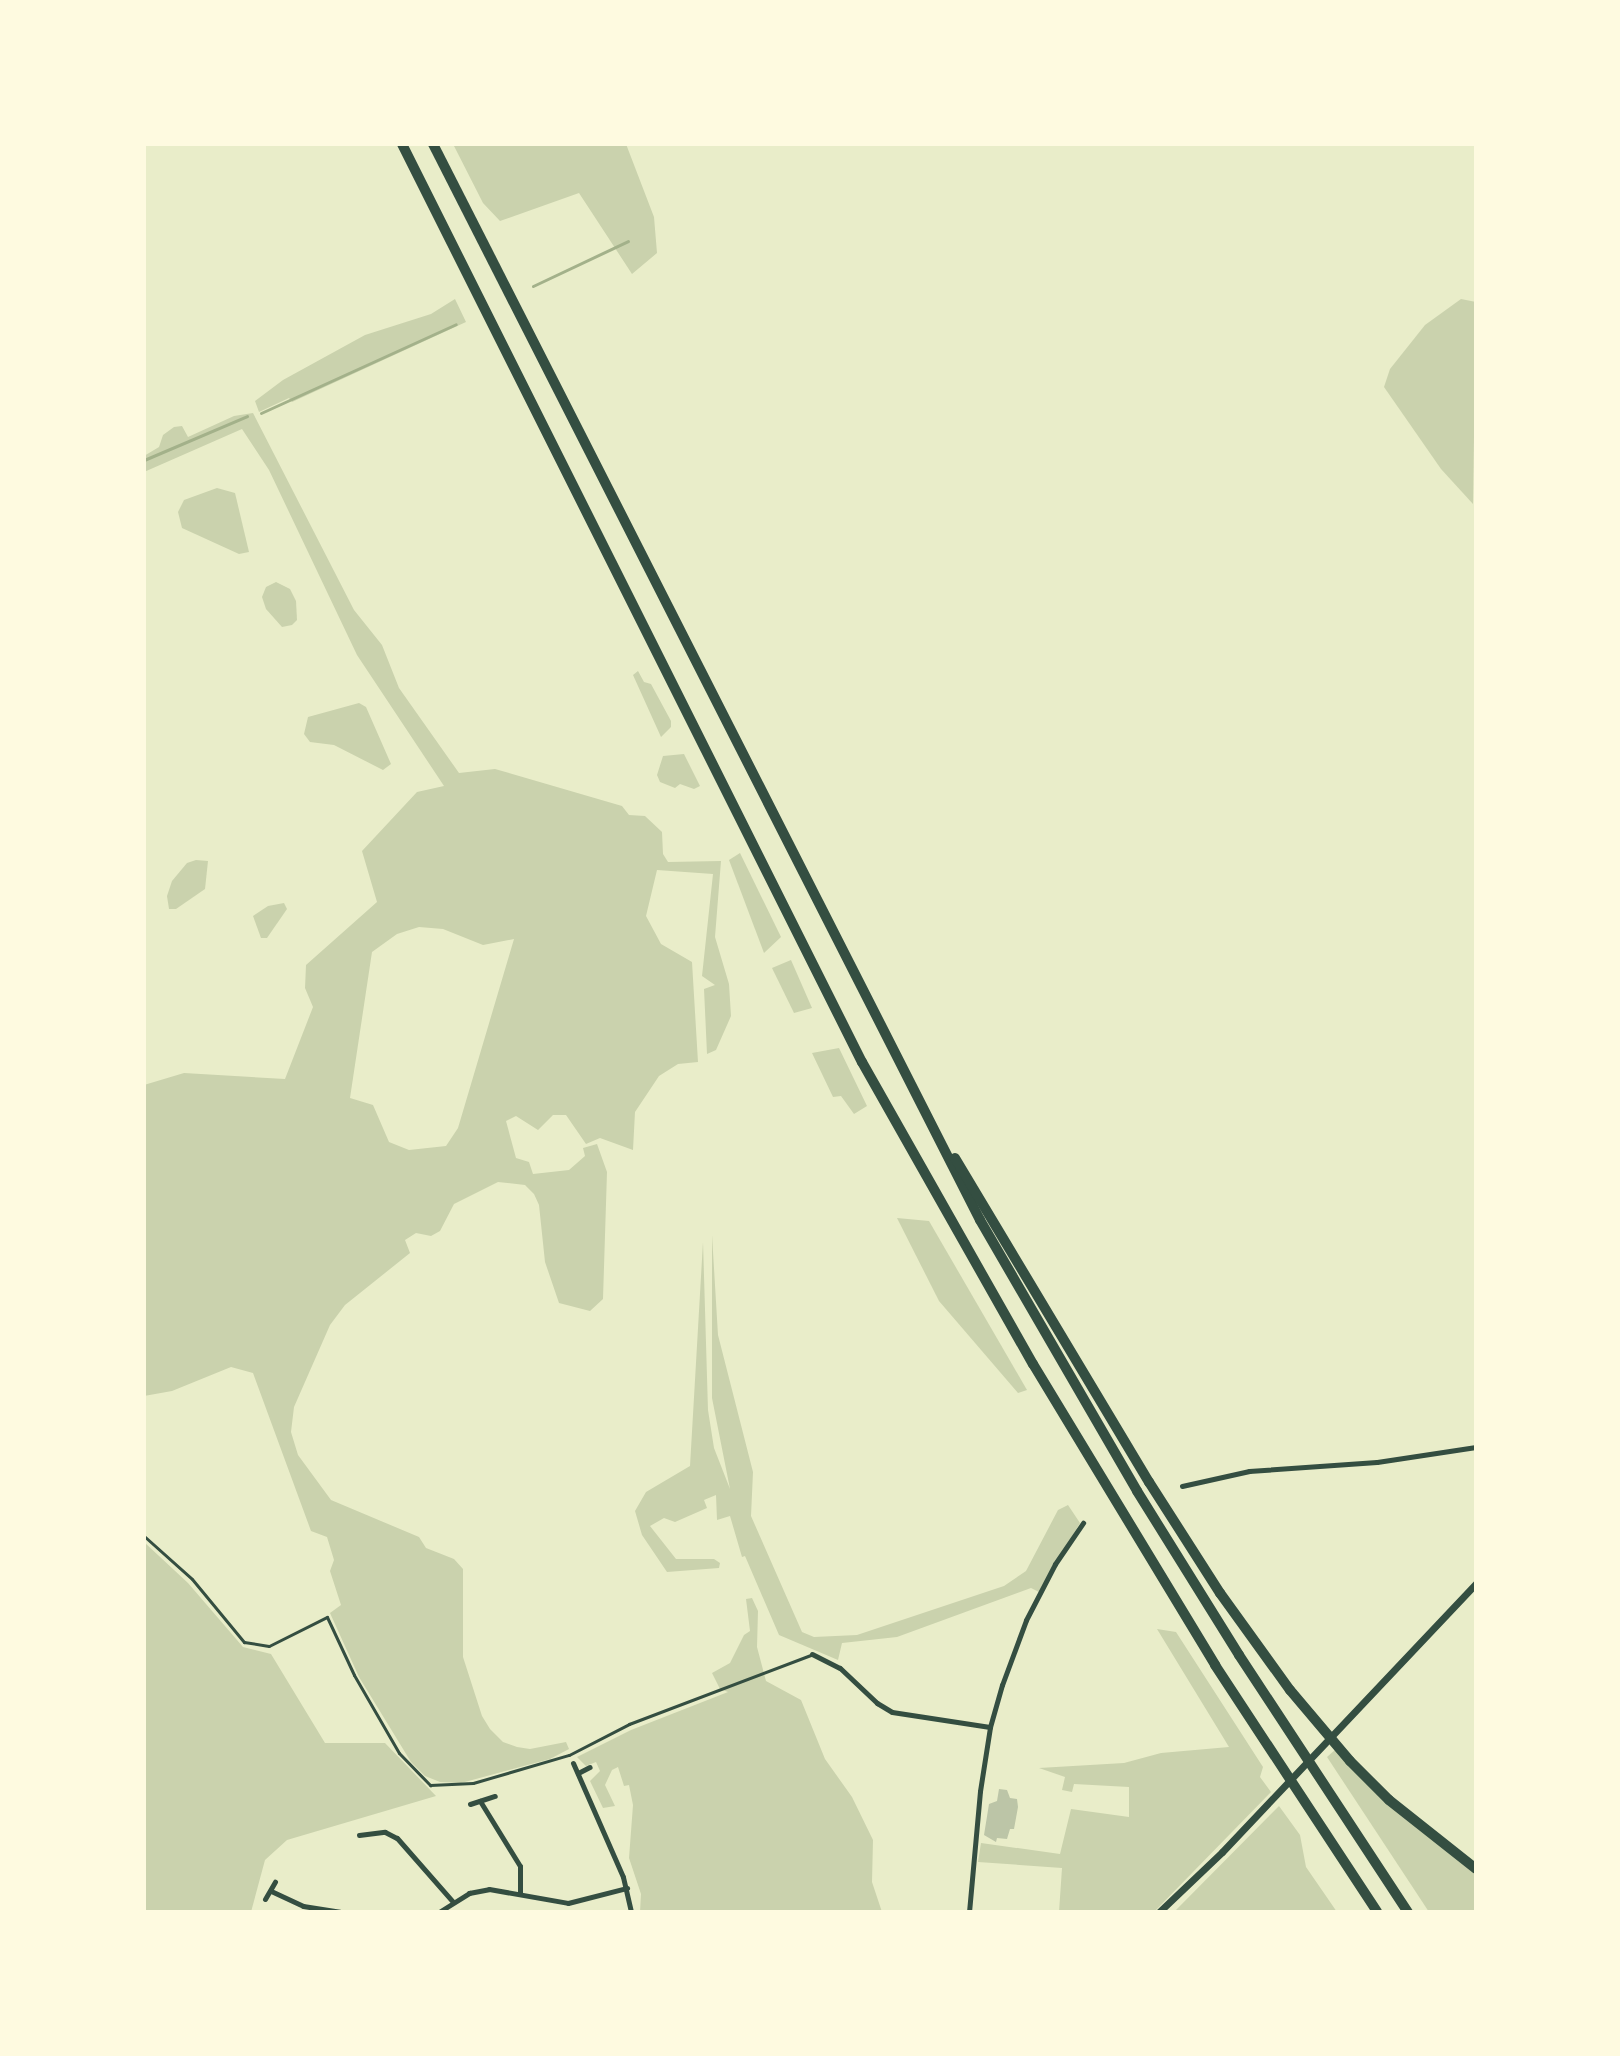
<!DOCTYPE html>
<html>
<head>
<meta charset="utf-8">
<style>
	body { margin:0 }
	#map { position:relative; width:1620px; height:2056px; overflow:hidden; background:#e9edc9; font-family:"Varela Round",sans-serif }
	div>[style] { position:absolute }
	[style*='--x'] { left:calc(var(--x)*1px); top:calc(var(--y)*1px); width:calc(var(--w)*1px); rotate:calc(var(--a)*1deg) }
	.green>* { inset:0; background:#cad2ad }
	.stream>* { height:3px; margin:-1.5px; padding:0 1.5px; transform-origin:1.5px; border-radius:1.5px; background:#a3b18a }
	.building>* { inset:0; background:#bcc5a7 }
	.service>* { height:3px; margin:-1.5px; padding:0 1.5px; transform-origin:1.5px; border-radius:1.5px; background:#344e41 }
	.minor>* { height:5px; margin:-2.5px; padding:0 2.5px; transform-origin:2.5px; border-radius:2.5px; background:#344e41 }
	.tertiary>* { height:7px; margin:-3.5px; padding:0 3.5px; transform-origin:3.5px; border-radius:3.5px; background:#344e41 }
	.motorway>* { height:10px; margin:-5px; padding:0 5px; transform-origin:5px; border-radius:5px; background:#344e41 }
	span { translate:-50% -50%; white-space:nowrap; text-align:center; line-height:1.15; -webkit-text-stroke:6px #fefae0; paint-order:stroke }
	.frame { position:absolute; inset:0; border:146px solid #fefae0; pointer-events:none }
</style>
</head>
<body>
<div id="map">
	<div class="green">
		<i style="clip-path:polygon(453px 144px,626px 144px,654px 217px,657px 253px,632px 274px,579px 193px,500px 221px,483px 203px)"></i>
		<i style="clip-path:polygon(455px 299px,466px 322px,292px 402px,289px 398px,259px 412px,255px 401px,283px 380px,365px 335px,431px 314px)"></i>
		<i style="clip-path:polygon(1461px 299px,1476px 302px,1473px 504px,1441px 469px,1384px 387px,1390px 369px,1425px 325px)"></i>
		<i style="clip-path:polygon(evenodd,253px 413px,354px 610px,382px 645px,399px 688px,459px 773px,495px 769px,622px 806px,629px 815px,645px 816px,662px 832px,663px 854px,668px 862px,721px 861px,715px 937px,729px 984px,731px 1016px,716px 1050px,707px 1054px,704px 989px,715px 985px,702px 976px,713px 874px,657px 870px,646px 916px,661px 944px,692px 962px,698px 1062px,678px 1064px,659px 1076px,635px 1112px,633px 1150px,600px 1138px,586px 1144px,566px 1115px,553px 1115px,538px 1130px,516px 1116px,506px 1121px,516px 1158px,529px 1162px,533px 1174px,569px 1170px,585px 1156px,583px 1148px,597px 1144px,607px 1172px,603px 1299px,590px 1311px,559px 1303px,545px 1262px,539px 1205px,534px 1194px,525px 1185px,498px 1182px,454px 1204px,440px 1231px,431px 1236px,416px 1233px,405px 1240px,410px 1253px,345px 1305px,330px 1325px,294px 1407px,291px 1432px,298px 1455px,331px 1500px,419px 1537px,426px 1548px,454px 1559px,463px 1569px,463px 1657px,482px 1716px,490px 1729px,503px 1742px,517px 1747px,530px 1749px,566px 1742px,569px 1749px,550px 1759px,461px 1783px,440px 1782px,425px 1776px,411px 1762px,359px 1677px,330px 1613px,341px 1605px,330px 1571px,334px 1560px,327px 1537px,311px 1531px,253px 1373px,231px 1367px,172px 1391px,144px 1396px,144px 1085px,184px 1073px,285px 1079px,313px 1007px,305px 988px,306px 965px,377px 902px,362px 851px,417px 792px,444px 786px,357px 655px,269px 470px,242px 429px,144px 472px,144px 456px,159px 447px,163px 435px,174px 427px,182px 426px,188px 437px,234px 416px,253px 413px,419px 927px,443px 929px,483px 945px,514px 939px,458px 1128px,446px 1146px,409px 1150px,389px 1142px,373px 1105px,350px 1098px,372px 952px,397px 934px,419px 927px)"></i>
		<i style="clip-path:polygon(217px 488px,235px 493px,249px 552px,239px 554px,182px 528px,178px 512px,184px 500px)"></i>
		<i style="clip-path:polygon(276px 582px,290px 589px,296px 601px,297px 620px,292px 625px,282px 627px,266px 609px,262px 597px,266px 587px)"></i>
		<i style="clip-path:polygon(638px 671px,644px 682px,651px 684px,671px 721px,671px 727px,661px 737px,633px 675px)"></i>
		<i style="clip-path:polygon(359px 703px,366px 707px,391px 764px,383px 770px,334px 745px,310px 742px,304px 734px,308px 717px)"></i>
		<i style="clip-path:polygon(684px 754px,700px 786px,694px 789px,680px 784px,675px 788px,660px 782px,657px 775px,663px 756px)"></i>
		<i style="clip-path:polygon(740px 853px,781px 937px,764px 953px,729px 860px)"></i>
		<i style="clip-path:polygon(196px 860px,208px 861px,205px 889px,176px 909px,169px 909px,167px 896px,172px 881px,187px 863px)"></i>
		<i style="clip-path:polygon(284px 903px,287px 909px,267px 938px,261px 938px,253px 916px,268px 906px)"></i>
		<i style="clip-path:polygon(791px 960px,812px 1008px,794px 1013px,772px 968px)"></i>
		<i style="clip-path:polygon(839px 1048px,867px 1106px,854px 1114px,841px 1096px,833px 1097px,812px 1053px)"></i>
		<i style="clip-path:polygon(897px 1218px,929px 1221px,1027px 1390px,1018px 1393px,939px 1301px)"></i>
		<i style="clip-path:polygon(712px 1235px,718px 1335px,753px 1472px,751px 1516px,802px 1632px,814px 1637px,857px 1635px,1004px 1586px,1026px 1571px,1058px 1510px,1068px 1505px,1080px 1523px,1039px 1592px,1031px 1588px,897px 1637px,842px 1643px,838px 1660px,779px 1635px,745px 1556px,742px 1557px,730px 1516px,717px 1520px,716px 1495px,704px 1500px,707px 1508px,675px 1522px,664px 1518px,650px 1526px,676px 1559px,714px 1559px,720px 1563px,719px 1568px,667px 1572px,642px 1535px,635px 1511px,646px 1492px,690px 1466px,703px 1242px,708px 1410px,714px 1448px,730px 1489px,712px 1398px)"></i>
		<i style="clip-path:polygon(144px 1542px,188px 1583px,243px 1647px,271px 1654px,325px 1743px,385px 1743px,436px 1796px,287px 1840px,265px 1860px,251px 1912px,144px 1912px)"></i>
		<i style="clip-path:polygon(752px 1598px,758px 1611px,757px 1647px,766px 1681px,801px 1700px,825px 1759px,852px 1797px,873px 1840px,872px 1882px,882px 1912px,640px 1912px,641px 1894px,629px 1858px,633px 1805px,629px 1785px,624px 1786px,618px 1767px,612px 1770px,605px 1785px,615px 1806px,603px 1808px,590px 1781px,600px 1771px,596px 1762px,586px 1766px,577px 1757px,631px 1730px,728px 1692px,720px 1689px,712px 1673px,730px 1663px,744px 1635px,750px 1631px,746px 1599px)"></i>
		<i style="clip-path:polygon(1157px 1629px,1176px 1632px,1263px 1767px,1260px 1777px,1271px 1792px,1154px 1912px,1059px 1912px,1062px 1868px,978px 1862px,981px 1843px,1060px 1854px,1071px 1809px,1129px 1817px,1129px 1787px,1074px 1784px,1072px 1792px,1062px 1790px,1065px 1777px,1039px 1768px,1124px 1763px,1161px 1753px,1229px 1747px)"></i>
		<i style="clip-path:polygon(1336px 1749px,1476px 1872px,1476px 1912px,1429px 1912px,1327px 1757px)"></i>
		<i style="clip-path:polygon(1279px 1806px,1300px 1835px,1306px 1867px,1337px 1912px,1174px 1912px)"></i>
	</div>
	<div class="stream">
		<i style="--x:533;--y:286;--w:105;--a:-25.3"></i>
		<i style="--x:261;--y:413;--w:214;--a:-24.5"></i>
		<i style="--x:144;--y:460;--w:112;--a:-23.1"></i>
	</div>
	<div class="building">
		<i style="clip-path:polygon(999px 1789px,1007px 1790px,1010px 1798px,1017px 1799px,1018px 1807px,1014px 1829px,1010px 1829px,1007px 1839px,997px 1838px,996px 1842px,984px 1835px,989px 1804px,997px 1801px)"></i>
	</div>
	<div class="service">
		<i style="--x:144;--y:1536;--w:64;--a:41.9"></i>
		<i style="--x:192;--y:1579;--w:82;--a:50.5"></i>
		<i style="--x:244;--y:1642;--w:25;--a:9"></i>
		<i style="--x:269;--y:1646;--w:65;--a:-26.6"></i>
		<i style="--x:327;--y:1617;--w:64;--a:65"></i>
		<i style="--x:354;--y:1675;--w:90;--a:60"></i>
		<i style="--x:399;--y:1753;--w:45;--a:45.9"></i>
		<i style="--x:430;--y:1785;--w:43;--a:-2.7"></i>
		<i style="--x:473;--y:1783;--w:100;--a:-16.3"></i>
		<i style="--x:569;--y:1755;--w:68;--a:-27.3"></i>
		<i style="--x:629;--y:1724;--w:195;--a:-20.8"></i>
	</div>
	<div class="minor">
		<i style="--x:1182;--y:1486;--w:69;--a:-12.6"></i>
		<i style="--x:1249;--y:1471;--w:128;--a:-4"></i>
		<i style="--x:1377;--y:1462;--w:100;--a:-8.6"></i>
		<i style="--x:812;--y:1654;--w:31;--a:27"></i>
		<i style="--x:840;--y:1668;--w:51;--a:43.4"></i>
		<i style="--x:877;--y:1703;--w:17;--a:31"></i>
		<i style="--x:892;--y:1712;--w:99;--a:8.7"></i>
		<i style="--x:573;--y:1763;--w:124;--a:66.3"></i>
		<i style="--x:623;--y:1877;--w:36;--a:77"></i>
		<i style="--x:578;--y:1773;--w:13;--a:-27"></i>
		<i style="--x:480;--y:1801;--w:76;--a:58.4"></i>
		<i style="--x:520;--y:1866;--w:27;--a:90"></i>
		<i style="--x:470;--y:1804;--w:26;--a:-18"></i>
		<i style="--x:359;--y:1835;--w:26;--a:-7"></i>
		<i style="--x:385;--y:1832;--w:13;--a:27"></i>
		<i style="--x:397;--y:1838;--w:85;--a:48.8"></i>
		<i style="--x:271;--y:1891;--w:35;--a:25"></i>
		<i style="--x:303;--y:1906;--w:37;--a:9"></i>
		<i style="--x:265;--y:1899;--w:20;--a:-60"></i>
		<i style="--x:439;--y:1912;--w:36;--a:-32"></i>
		<i style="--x:469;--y:1893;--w:20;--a:-11"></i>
		<i style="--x:489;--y:1889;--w:80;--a:10"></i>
		<i style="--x:568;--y:1903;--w:61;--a:-14.3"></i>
		<i style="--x:969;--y:1912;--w:121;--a:-84.8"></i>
		<i style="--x:980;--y:1791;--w:65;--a:-81.1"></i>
		<i style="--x:990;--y:1727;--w:44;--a:-74.1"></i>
		<i style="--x:1002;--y:1685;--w:69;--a:-69.7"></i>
		<i style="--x:1026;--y:1620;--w:63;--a:-62.6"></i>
		<i style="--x:1055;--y:1564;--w:50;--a:-55.7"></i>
	</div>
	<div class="tertiary">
		<i style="--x:1159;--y:1912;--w:87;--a:-43.6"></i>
		<i style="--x:1222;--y:1852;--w:370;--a:-46.6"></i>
	</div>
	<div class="motorway">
		<i style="--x:402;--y:144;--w:1027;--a:63.39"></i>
		<i style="--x:862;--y:1062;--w:347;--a:60.5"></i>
		<i style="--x:1033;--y:1364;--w:352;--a:58.8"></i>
		<i style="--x:1215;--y:1665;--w:295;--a:56.7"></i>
		<i style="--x:433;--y:144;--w:1207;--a:63.05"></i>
		<i style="--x:980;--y:1220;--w:313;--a:59.9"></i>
		<i style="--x:1137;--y:1491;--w:193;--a:58.1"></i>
		<i style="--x:1239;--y:1655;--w:308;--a:56.7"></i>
		<i style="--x:955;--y:1158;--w:378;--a:59.1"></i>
		<i style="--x:1149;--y:1482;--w:132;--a:57.4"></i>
		<i style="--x:1220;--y:1593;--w:120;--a:54.2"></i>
		<i style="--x:1290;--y:1690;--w:93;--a:49.8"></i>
		<i style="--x:1350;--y:1761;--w:55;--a:45"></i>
		<i style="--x:1389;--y:1800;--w:111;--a:38.4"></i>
	</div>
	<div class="frame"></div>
</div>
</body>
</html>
